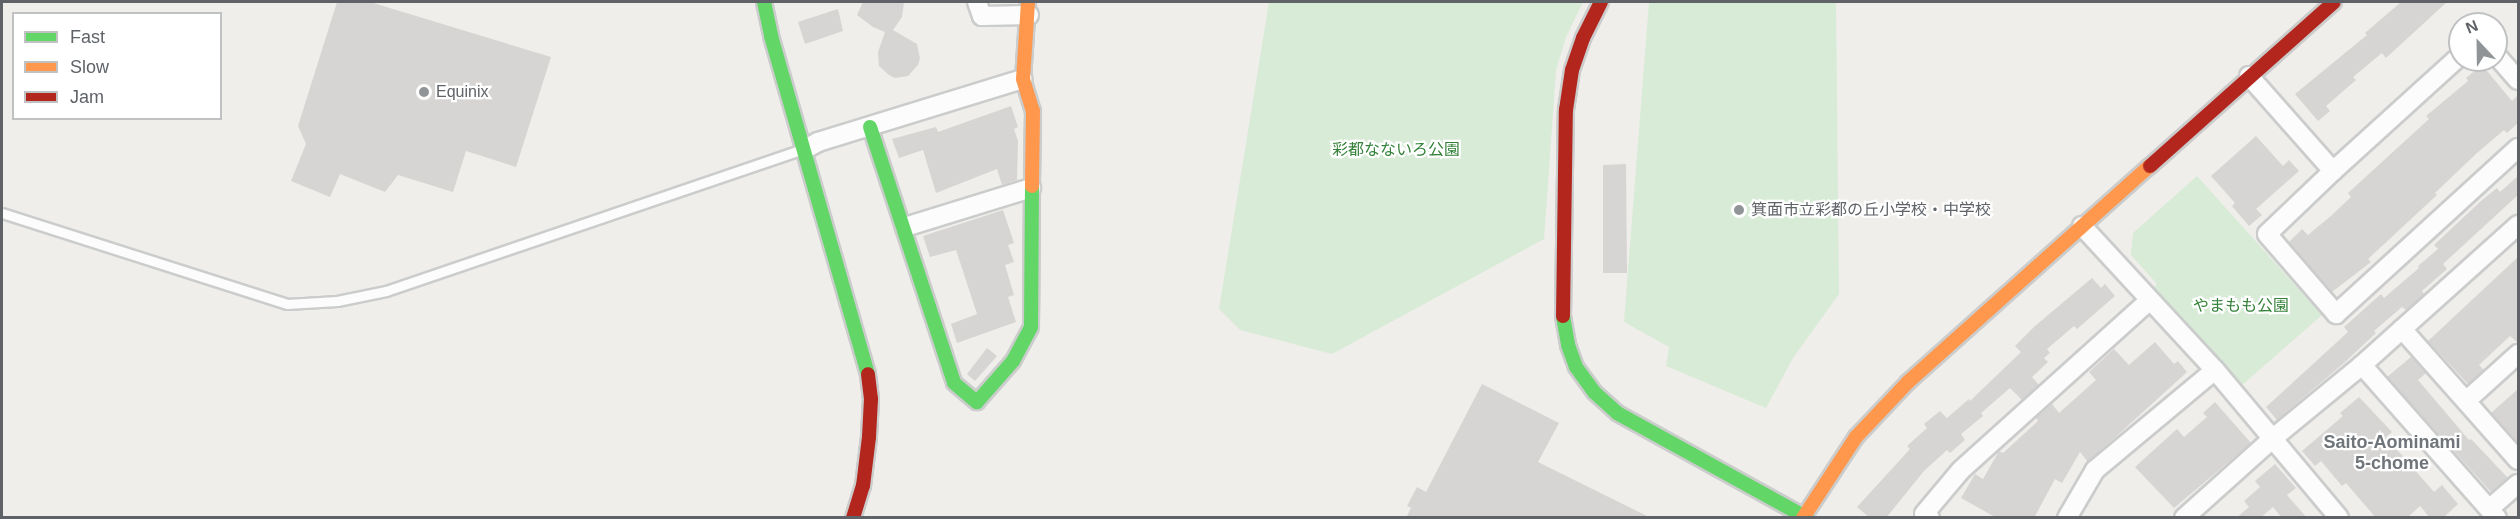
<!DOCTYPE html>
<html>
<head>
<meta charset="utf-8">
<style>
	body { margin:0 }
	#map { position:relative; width:2520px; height:519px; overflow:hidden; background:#efeeea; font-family:Arial,"Noto Sans JP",sans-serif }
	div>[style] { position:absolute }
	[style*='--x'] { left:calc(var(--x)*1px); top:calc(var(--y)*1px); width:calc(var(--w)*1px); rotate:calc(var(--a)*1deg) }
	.green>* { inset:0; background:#d8ebd6 }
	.building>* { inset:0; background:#d6d5d3 }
	.roads { filter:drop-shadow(2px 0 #cbcccc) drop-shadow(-2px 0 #cbcccc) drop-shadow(0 2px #cbcccc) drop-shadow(0 -2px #cbcccc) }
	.lane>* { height:9px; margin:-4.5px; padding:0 4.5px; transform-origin:4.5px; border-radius:4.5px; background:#fdfcfc }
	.street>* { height:18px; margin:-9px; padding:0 9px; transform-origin:9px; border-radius:9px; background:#fdfcfc }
	.fast>* { height:14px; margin:-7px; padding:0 7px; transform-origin:7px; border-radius:7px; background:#63d668 }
	.slow>* { height:14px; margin:-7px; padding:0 7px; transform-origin:7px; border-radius:7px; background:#ff974d }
	.jam>* { height:14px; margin:-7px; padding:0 7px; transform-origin:7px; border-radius:7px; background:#b3261e }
	.dots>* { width:16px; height:16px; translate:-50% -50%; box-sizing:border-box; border:3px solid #fff; border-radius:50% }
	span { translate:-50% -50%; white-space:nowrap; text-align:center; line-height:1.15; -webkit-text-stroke:4.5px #fff; paint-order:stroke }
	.poi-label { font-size:16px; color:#5f6368 }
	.left { translate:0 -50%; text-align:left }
	.park-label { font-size:16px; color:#348238 }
	.neighbourhood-label { font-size:18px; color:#70757a; font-weight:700 }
	.frame { position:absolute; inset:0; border:3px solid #5f6368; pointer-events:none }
	.legend { position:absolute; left:12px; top:12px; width:210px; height:108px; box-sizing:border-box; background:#fff; border:2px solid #bfc1c3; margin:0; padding:8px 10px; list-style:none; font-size:18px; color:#5f6368 }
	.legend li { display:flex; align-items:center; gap:12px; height:30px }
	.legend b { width:30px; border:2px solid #bfc1c3 }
	.north { position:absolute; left:2448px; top:12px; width:60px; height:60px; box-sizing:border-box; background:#fff; border:2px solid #bfc1c3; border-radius:50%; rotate:338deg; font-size:16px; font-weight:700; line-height:24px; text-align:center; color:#5f6368 }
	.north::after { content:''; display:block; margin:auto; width:21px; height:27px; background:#919496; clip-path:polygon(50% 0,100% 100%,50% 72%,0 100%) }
</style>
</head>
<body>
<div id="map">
	<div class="green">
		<i style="clip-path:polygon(1269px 2px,1583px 2px,1566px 37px,1556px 70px,1544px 239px,1332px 354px,1240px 330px,1219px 309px)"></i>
		<i style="clip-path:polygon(1649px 2px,1836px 2px,1839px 294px,1793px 358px,1766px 408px,1666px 366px,1669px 347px,1624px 322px)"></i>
		<i style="clip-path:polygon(2197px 176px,2322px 315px,2240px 387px,2153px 288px,2157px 284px,2131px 255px,2133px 233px)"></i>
	</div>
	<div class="building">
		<i style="clip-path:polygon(337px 2px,370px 2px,551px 57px,516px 167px,466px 151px,453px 192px,398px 175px,385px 192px,340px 174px,330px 197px,291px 181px,306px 144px,298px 126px)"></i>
		<i style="clip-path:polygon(863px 2px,904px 2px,902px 17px,893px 30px,917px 44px,920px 58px,918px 65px,908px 76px,895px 78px,889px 75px,879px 66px,878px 52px,885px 32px,873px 27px,857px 15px)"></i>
		<i style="clip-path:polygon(2401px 2px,2447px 2px,2386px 58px,2382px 53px,2353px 77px,2356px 80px,2326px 106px,2330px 111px,2318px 121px,2295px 94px,2367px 35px,2365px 33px)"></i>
		<i style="clip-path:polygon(838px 9px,843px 31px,805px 44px,798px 22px)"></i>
		<i style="clip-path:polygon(2482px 65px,2512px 101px,2518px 95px,2518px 123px,2507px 133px,2504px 130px,2477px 153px,2435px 193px,2437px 195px,2368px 259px,2371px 262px,2332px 292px,2289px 242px,2302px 229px,2308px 235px,2332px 215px,2351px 197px,2348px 193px,2429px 119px,2426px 116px,2468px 81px,2466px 78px)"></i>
		<i style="clip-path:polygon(1011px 106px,1018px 127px,1014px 129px,1018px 141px,1017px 180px,1002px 185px,997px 169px,936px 193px,923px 150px,899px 158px,892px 139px,936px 127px,938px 132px)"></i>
		<i style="clip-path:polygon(2256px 136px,2283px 166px,2289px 160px,2299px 171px,2256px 209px,2262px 215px,2249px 226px,2232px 206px,2235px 203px,2211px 176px)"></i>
		<i style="clip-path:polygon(1626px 164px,1627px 273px,1603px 273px,1603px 165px)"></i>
		<i style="clip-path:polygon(2518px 176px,2518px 195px,2443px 264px,2447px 269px,2422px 291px,2424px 294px,2406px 310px,2402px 307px,2374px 331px,2376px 333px,2344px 363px,2277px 420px,2266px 407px,2348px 332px,2344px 327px,2381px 294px,2384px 298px,2419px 268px,2418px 266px,2438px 249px,2434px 245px,2481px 201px,2497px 188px,2500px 192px)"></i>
		<i style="clip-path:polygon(1003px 210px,1014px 243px,1008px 245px,1014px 262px,1005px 265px,1014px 295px,1008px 297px,1016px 322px,957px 343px,951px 324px,977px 314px,956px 250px,930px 257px,923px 236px)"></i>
		<i style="clip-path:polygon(2518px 257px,2518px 343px,2510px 336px,2479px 365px,2484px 370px,2468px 384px,2428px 341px)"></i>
		<i style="clip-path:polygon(2092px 278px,2101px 288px,2105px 284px,2115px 296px,2077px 329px,2074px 326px,2047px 349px,2050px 353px,2044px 358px,2048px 362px,2032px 377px,2039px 385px,2022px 400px,2010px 388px,1981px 413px,1983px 416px,1961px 434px,1965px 440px,1950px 453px,1947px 450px,1924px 471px,1886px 518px,1870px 518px,1857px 507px,1910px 449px,1907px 446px,1927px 428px,1924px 424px,1940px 411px,1947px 418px,1969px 399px,1970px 401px,2021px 352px,2015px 346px,2035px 326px)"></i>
		<i style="clip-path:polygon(2155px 342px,2174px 364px,2178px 361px,2187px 372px,2088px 462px,2080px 452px,2062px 483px,2055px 479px,2034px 518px,1997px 518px,1961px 498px,1975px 474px,1983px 479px,1999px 451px,2003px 453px,2038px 421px,2036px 418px,2052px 404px,2059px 413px,2096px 380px,2089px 372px,2114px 349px,2129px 365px)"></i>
		<i style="clip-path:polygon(987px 348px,997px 356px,975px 381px,967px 374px)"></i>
		<i style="clip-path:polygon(2411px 357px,2426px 373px,2418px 380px,2469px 440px,2471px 439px,2508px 478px,2491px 492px,2387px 377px)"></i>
		<i style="clip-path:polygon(1482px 384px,1559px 423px,1538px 462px,1651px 518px,1406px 518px,1411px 508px,1407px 506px,1417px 487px,1426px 492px)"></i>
		<i style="clip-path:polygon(2518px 389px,2518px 444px,2491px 413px)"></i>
		<i style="clip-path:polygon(2359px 397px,2392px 432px,2386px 437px,2434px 492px,2442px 485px,2458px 504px,2443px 518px,2430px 518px,2420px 506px,2407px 518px,2376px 518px,2346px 483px,2342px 486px,2321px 461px,2315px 466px,2302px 451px,2343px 416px,2340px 413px)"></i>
		<i style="clip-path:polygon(2215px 402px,2251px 443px,2174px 508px,2135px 467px,2177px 429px,2184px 437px,2207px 417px,2203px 413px)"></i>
		<i style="clip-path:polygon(2275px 464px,2296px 488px,2287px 495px,2307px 518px,2282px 518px,2273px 507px,2260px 518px,2236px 518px,2249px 507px,2244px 501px,2260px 487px,2255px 481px)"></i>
	</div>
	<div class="roads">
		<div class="lane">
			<i style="--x:2;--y:213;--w:299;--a:17.7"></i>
			<i style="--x:287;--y:304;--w:50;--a:-3.4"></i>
			<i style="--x:337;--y:301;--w:50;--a:-11.5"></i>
			<i style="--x:386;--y:291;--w:441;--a:-18.8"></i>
		</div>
		<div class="street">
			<i style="--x:977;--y:2;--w:15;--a:70"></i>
			<i style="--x:982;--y:16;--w:47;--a:-1.2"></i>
			<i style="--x:2496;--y:55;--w:33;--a:49"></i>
			<i style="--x:2249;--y:76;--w:127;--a:48.5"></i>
			<i style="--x:2333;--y:171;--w:171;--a:-42.2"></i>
			<i style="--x:805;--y:149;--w:15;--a:-28"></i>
			<i style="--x:818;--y:142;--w:214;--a:-17.1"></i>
			<i style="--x:2333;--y:171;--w:91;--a:136.3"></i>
			<i style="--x:2267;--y:234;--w:106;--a:49.2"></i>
			<i style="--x:2336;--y:314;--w:246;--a:-42.4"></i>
			<i style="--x:2082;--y:226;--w:196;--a:47.3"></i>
			<i style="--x:2215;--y:370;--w:193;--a:50"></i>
			<i style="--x:905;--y:227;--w:132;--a:-17.2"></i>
			<i style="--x:2402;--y:329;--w:175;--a:48.5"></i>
			<i style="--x:2362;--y:365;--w:204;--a:48.6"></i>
			<i style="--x:2466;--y:401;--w:70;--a:-42.1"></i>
			<i style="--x:2489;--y:509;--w:38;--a:-41"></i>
			<i style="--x:1930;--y:518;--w:7;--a:-146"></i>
			<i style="--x:1924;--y:514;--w:57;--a:-49.9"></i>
			<i style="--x:1961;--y:470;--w:253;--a:-42"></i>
			<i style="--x:2067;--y:518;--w:56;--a:-59.7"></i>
			<i style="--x:2095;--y:470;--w:156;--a:-39.8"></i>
			<i style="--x:2184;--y:518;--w:118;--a:-41.9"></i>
			<i style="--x:2272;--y:439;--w:117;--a:-39.4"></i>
			<i style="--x:2362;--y:365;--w:210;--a:-41.9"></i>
		</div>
		<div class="fast">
			<i style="--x:764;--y:2;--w:35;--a:78"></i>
			<i style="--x:771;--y:36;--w:352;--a:74"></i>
			<i style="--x:870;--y:127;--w:269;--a:71.8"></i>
			<i style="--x:954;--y:383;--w:30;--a:40"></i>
			<i style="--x:977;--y:402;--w:55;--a:-48.7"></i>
			<i style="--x:1013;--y:361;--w:38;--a:-62"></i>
			<i style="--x:1031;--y:327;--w:141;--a:-89.6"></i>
			<i style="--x:1563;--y:316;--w:29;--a:80"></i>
			<i style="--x:1568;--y:345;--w:23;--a:70"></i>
			<i style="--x:1576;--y:367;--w:31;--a:54"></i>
			<i style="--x:1594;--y:392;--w:31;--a:42"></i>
			<i style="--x:1617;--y:413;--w:217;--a:28.9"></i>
		</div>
		<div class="slow">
			<i style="--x:1028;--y:2;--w:77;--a:93.7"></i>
			<i style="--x:1023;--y:79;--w:34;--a:73"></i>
			<i style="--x:1033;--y:111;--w:75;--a:90.8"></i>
			<i style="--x:1803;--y:518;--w:97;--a:-56.8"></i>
			<i style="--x:1856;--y:437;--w:76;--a:-46.6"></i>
			<i style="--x:1908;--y:382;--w:324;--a:-41.8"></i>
		</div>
		<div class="jam">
			<i style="--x:2150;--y:166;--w:246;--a:-41.7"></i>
			<i style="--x:1563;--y:316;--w:206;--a:-89.2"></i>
			<i style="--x:1566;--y:110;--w:40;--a:-81.5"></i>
			<i style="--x:1572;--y:70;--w:34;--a:-71"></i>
			<i style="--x:1583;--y:38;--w:40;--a:-63.4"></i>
			<i style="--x:853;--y:518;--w:34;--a:-73"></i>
			<i style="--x:863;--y:486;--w:49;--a:-83"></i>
			<i style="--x:869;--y:437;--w:38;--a:-87"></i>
			<i style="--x:871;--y:399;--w:25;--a:-97"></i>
		</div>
	</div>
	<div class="dots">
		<i style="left:424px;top:92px;background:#919496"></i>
		<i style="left:1739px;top:210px;background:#919496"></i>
	</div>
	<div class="poi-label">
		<span class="left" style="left:436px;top:92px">Equinix</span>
		<span class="left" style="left:1751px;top:210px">箕面市立彩都の丘小学校・中学校</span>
	</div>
	<div class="park-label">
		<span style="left:1396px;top:150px">彩都なないろ公園</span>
		<span style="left:2241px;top:306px">やまもも公園</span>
	</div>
	<div class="neighbourhood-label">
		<span style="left:2392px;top:453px">Saito-Aominami<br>5-chome</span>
	</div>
	<div class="frame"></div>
	<ul class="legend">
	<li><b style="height:8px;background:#63d668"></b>Fast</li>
	<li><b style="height:8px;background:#ff974d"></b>Slow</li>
	<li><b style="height:8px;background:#b3261e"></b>Jam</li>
	</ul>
	<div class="north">N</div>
</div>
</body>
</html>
